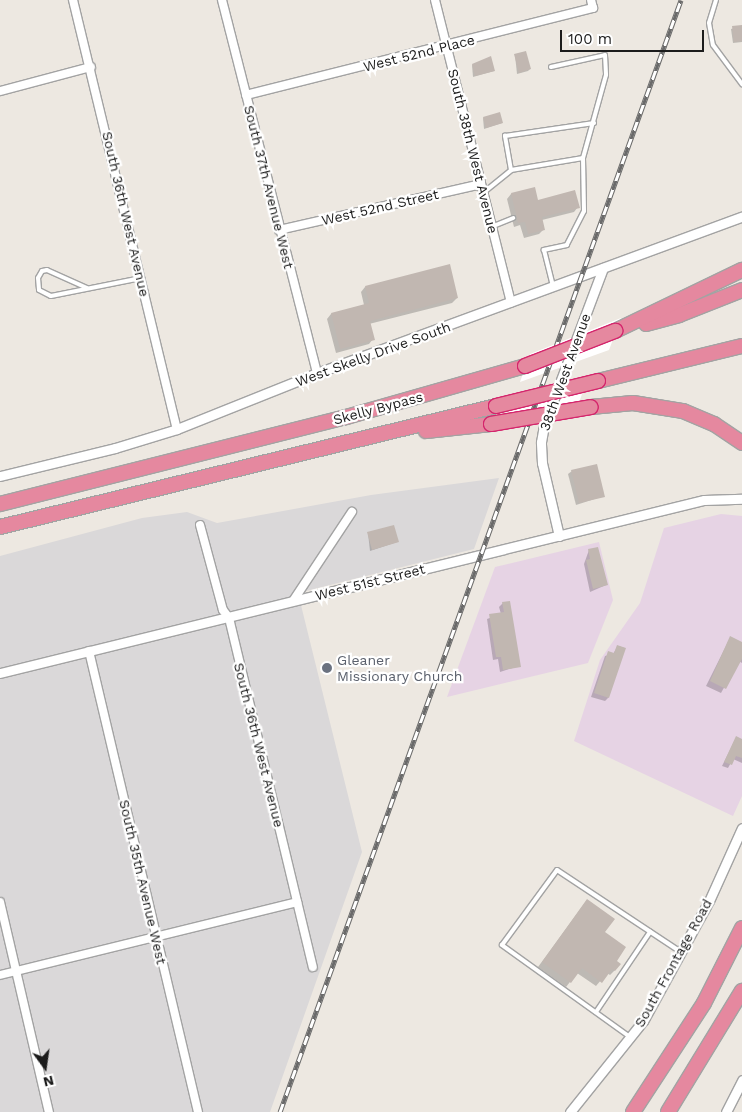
<!DOCTYPE html>
<html>
<head>
<meta charset="utf-8">
<style>
	body { margin:0 }
	#map { position:relative; width:742px; height:1112px; overflow:hidden; background:#ede8e1; font-family:"Work Sans",sans-serif }
	div>[style] { position:absolute }
	[style*='--x'] { left:calc(var(--x)*1px); top:calc(var(--y)*1px); width:calc(var(--w)*1px); rotate:calc(var(--a)*1deg) }
	.residential>* { inset:0; background:#dad8d9 }
	.industrial>* { inset:0; background:#e6d3e4 }
	.pier>* { inset:0; background:#fff }
	.shadow>* { inset:0; background:#0003 }
	.building>* { inset:0; background:#c1b7b1 }
	.roads { filter:drop-shadow(1px 0 #a3a3a3) drop-shadow(-1px 0 #a3a3a3) drop-shadow(0 1px #a3a3a3) drop-shadow(0 -1px #a3a3a3) }
	.service>* { height:4px; margin:-2px; padding:0 2px; transform-origin:2px; border-radius:2px; background:#fff }
	.minor>* { height:8px; margin:-4px; padding:0 4px; transform-origin:4px; border-radius:4px; background:#fff }
	.tertiary>* { height:9px; margin:-4.5px; padding:0 4.5px; transform-origin:4.5px; border-radius:4.5px; background:#fff }
	.motorway>* { height:14px; margin:-7px; padding:0 7px; transform-origin:7px; border-radius:7px; background:#e5889f }
	.rail>* { height:5px; margin-top:-2.5px; transform-origin:0; background:repeating-linear-gradient(90deg,#fff 0 9px,#6a6a6a 0 18px); box-sizing:border-box; border-block:1px solid #6a6a6a }
	.bridges { filter:drop-shadow(1px 0 #d4256c) drop-shadow(-1px 0 #d4256c) drop-shadow(0 1px #d4256c) drop-shadow(0 -1px #d4256c) }
	.motorway-bridge>* { height:14px; margin:-7px; padding:0 7px; transform-origin:7px; border-radius:7px; background:#e5889f }
	.dots>* { width:14px; height:14px; translate:-50% -50%; box-sizing:border-box; border:2px solid #fff; border-radius:50% }
	span { translate:-50% -50%; white-space:nowrap; text-align:center; line-height:1.15; -webkit-text-stroke:4.5px #fff; paint-order:stroke }
	.street-label { font-size:14px; color:#1c1c1c }
	.worship-label { font-size:14px; color:#5b616d }
	.left { translate:0 -50%; text-align:left }
	.north { position:absolute; left:20px; top:1042px; width:50px; height:50px; -webkit-text-stroke:4px #fff; paint-order:stroke; rotate:166deg; font-size:14px; font-weight:700; line-height:20px; text-align:center; color:#1c1c1c }
	.north::after { content:''; display:block; margin:auto; width:18px; height:22px; background:#1c1c1c; clip-path:polygon(50% 0,100% 100%,50% 72%,0 100%) }
	.scale { position:absolute; left:560px; top:30px; width:144px; height:22px; box-sizing:border-box; border:2px solid #1c1c1c; border-top:0; padding-left:6px; font-size:15px; line-height:18px; white-space:nowrap; color:#1c1c1c; -webkit-text-stroke:4px #fff; paint-order:stroke }
</style>
</head>
<body>
<div id="map">
	<div class="residential">
		<i style="clip-path:polygon(499px 478px,474px 549px,298px 593px,362px 852px,270px 1112px,0 1112px,0 556px,142px 518px,187px 512px,217px 523px,371px 495px)"></i>
	</div>
	<div class="industrial">
		<i style="clip-path:polygon(721px 514px,742px 516px,742px 796px,733px 816px,574px 741px,600px 660px,640px 603px,664px 528px)"></i>
		<i style="clip-path:polygon(599px 542px,613px 600px,588px 663px,447px 697px,495px 567px)"></i>
	</div>
	<div class="pier">
		<i style="clip-path:polygon(621px 318px,609px 350px,520px 382px,530px 354px)"></i>
		<i style="clip-path:polygon(588px 377px,574px 417px,502px 430px,515px 395px)"></i>
	</div>
	<div class="shadow">
		<i style="clip-path:polygon(742px 26px,742px 42px,733px 43px,731px 29px)"></i>
		<i style="clip-path:polygon(515px 55px,530px 69px,528px 71px,517px 74px)"></i>
		<i style="clip-path:polygon(472px 65px,494px 71px,473px 77px)"></i>
		<i style="clip-path:polygon(483px 118px,502px 123px,484px 129px)"></i>
		<i style="clip-path:polygon(534px 189px,537px 201px,578px 207px,574px 212px,542px 220px,544px 229px,539px 234px,524px 238px,520px 225px,514px 227px,507px 199px,511px 194px)"></i>
		<i style="clip-path:polygon(365px 287px,457px 298px,452px 303px,369px 324px,373px 339px,369px 344px,336px 353px,327px 319px,331px 314px,364px 305px,361px 292px)"></i>
		<i style="clip-path:polygon(572px 471px,604px 496px,576px 505px,568px 474px)"></i>
		<i style="clip-path:polygon(368px 533px,397px 542px,370px 551px)"></i>
		<i style="clip-path:polygon(589px 550px,606px 585px,590px 592px,584px 564px)"></i>
		<i style="clip-path:polygon(503px 603px,519px 666px,500px 672px,498px 659px,493px 660px,487px 619px,501px 614px,499px 607px)"></i>
		<i style="clip-path:polygon(730px 638px,742px 643px,742px 663px,739px 661px,721px 693px,706px 686px)"></i>
		<i style="clip-path:polygon(618px 646px,624px 648px,608px 698px,605px 701px,591px 697px,605px 656px,613px 654px)"></i>
		<i style="clip-path:polygon(736px 738px,742px 740px,742px 763px,733px 759px,728px 768px,722px 766px)"></i>
		<i style="clip-path:polygon(587px 900px,615px 961px,615px 970px,610px 975px,607px 973px,596px 986px,577px 973px,566px 987px,538px 967px)"></i>
	</div>
	<div class="building">
		<i style="clip-path:polygon(742px 25px,742px 41px,734px 42px,732px 26px)"></i>
		<i style="clip-path:polygon(526px 51px,531px 69px,519px 73px,514px 54px)"></i>
		<i style="clip-path:polygon(491px 56px,495px 71px,475px 76px,472px 64px)"></i>
		<i style="clip-path:polygon(500px 112px,503px 123px,486px 128px,483px 117px)"></i>
		<i style="clip-path:polygon(535px 187px,538px 200px,575px 190px,580px 208px,542px 217px,545px 230px,528px 234px,525px 222px,518px 223px,511px 193px)"></i>
		<i style="clip-path:polygon(450px 264px,458px 298px,370px 321px,375px 340px,340px 349px,331px 313px,369px 303px,365px 286px)"></i>
		<i style="clip-path:polygon(597px 464px,605px 497px,579px 503px,571px 470px)"></i>
		<i style="clip-path:polygon(394px 525px,399px 542px,372px 550px,367px 532px)"></i>
		<i style="clip-path:polygon(598px 547px,608px 585px,593px 589px,586px 560px,590px 559px,588px 549px)"></i>
		<i style="clip-path:polygon(510px 601px,521px 667px,503px 670px,501px 657px,496px 657px,489px 614px,504px 612px,502px 602px)"></i>
		<i style="clip-path:polygon(730px 636px,742px 642px,742px 659px,726px 689px,710px 681px)"></i>
		<i style="clip-path:polygon(617px 645px,626px 648px,609px 698px,594px 693px,608px 651px,614px 653px)"></i>
		<i style="clip-path:polygon(736px 736px,742px 739px,742px 758px,736px 756px,732px 765px,724px 762px)"></i>
		<i style="clip-path:polygon(587px 899px,615px 919px,605px 932px,626px 947px,617px 961px,621px 964px,615px 971px,612px 969px,602px 983px,582px 968px,571px 983px,542px 962px)"></i>
	</div>
	<div class="roads">
		<div class="service">
			<i style="--x:716;--y:0;--w:24;--a:107"></i>
			<i style="--x:709;--y:23;--w:22;--a:80"></i>
			<i style="--x:713;--y:45;--w:49;--a:53.4"></i>
			<i style="--x:551;--y:67;--w:55;--a:-12.5"></i>
			<i style="--x:605;--y:55;--w:20;--a:87"></i>
			<i style="--x:606;--y:75;--w:86;--a:105.5"></i>
			<i style="--x:583;--y:158;--w:53;--a:88.9"></i>
			<i style="--x:584;--y:211;--w:38;--a:117"></i>
			<i style="--x:567;--y:245;--w:24;--a:168"></i>
			<i style="--x:544;--y:250;--w:36;--a:76"></i>
			<i style="--x:583;--y:158;--w:73;--a:170.5"></i>
			<i style="--x:511;--y:170;--w:35;--a:-100"></i>
			<i style="--x:505;--y:136;--w:90;--a:-8.3"></i>
			<i style="--x:483;--y:193;--w:36;--a:-39"></i>
			<i style="--x:491;--y:227;--w:24;--a:-22"></i>
			<i style="--x:87;--y:288;--w:44;--a:-155.8"></i>
			<i style="--x:47;--y:270;--w:5;--a:169"></i>
			<i style="--x:42;--y:271;--w:8;--a:120"></i>
			<i style="--x:38;--y:278;--w:12;--a:85"></i>
			<i style="--x:39;--y:290;--w:13;--a:27"></i>
			<i style="--x:51;--y:296;--w:92;--a:-11.3"></i>
			<i style="--x:596;--y:1012;--w:97;--a:-56"></i>
			<i style="--x:630;--y:1037;--w:158;--a:-144.3"></i>
			<i style="--x:502;--y:945;--w:93;--a:-53.7"></i>
			<i style="--x:557;--y:870;--w:149;--a:33.5"></i>
		</div>
		<div class="minor">
			<i style="--x:73;--y:0;--w:441;--a:76.4"></i>
			<i style="--x:222;--y:0;--w:385;--a:75.7"></i>
			<i style="--x:435;--y:0;--w:312;--a:75.9"></i>
			<i style="--x:0;--y:91;--w:94;--a:-14.8"></i>
			<i style="--x:246;--y:95;--w:358;--a:-14.1"></i>
			<i style="--x:593;--y:8;--w:8;--a:-104"></i>
			<i style="--x:279;--y:230;--w:207;--a:-12.8"></i>
			<i style="--x:200;--y:525;--w:88;--a:74.9"></i>
			<i style="--x:223;--y:610;--w:10;--a:53"></i>
			<i style="--x:229;--y:618;--w:359;--a:76.5"></i>
			<i style="--x:293;--y:601;--w:107;--a:-56.5"></i>
			<i style="--x:89;--y:651;--w:474;--a:76.7"></i>
			<i style="--x:0;--y:902;--w:216;--a:76.9"></i>
			<i style="--x:0;--y:975;--w:306;--a:-13.8"></i>
		</div>
		<div class="tertiary">
			<i style="--x:0;--y:476;--w:118;--a:-13.7"></i>
			<i style="--x:115;--y:448;--w:65;--a:-17"></i>
			<i style="--x:177;--y:429;--w:151;--a:-21.8"></i>
			<i style="--x:317;--y:373;--w:453;--a:-20.2"></i>
			<i style="--x:559;--y:536;--w:75;--a:-103.1"></i>
			<i style="--x:542;--y:463;--w:21;--a:-93"></i>
			<i style="--x:541;--y:442;--w:17;--a:-80"></i>
			<i style="--x:544;--y:425;--w:168;--a:-69.4"></i>
			<i style="--x:0;--y:673;--w:725;--a:-13.81"></i>
			<i style="--x:704;--y:500;--w:38;--a:-2"></i>
			<i style="--x:570;--y:1112;--w:117;--a:-51.3"></i>
			<i style="--x:643;--y:1021;--w:137;--a:-61.2"></i>
			<i style="--x:709;--y:901;--w:80;--a:-65.7"></i>
			<i style="--x:726;--y:1112;--w:36;--a:-63"></i>
		</div>
		<div class="motorway">
			<i style="--x:646;--y:324;--w:34;--a:-15"></i>
			<i style="--x:679;--y:315;--w:68;--a:-21.6"></i>
			<i style="--x:615;--y:331;--w:141;--a:-25.7"></i>
			<i style="--x:598;--y:381;--w:148;--a:-13.7"></i>
			<i style="--x:591;--y:407;--w:42;--a:-5.4"></i>
			<i style="--x:633;--y:403;--w:51;--a:9.1"></i>
			<i style="--x:683;--y:411;--w:34;--a:23"></i>
			<i style="--x:714;--y:424;--w:34;--a:34"></i>
			<i style="--x:426;--y:431;--w:65;--a:-6.1"></i>
			<i style="--x:0;--y:504;--w:357;--a:-14.1"></i>
			<i style="--x:346;--y:417;--w:186;--a:-15.9"></i>
			<i style="--x:0;--y:527;--w:511;--a:-13.71"></i>
			<i style="--x:633;--y:1112;--w:130;--a:-56.9"></i>
			<i style="--x:704;--y:1003;--w:84;--a:-63.1"></i>
			<i style="--x:668;--y:1112;--w:142;--a:-58.6"></i>
		</div>
	</div>
	<div class="rail">
		<i style="--x:280;--y:1112;--w:1182;--a:-70.17"></i>
	</div>
	<div class="bridges">
		<div class="motorway-bridge">
			<i style="--x:525;--y:366;--w:97;--a:-21.3"></i>
			<i style="--x:496;--y:406;--w:105;--a:-13.8"></i>
			<i style="--x:491;--y:424;--w:101;--a:-9.6"></i>
		</div>
	</div>
	<div class="dots">
		<i style="left:327px;top:668px;background:#6b7280"></i>
	</div>
	<div class="street-label">
		<span style="left:419px;top:53px;rotate:-14deg">West 52nd Place</span>
		<span style="left:473px;top:151px;rotate:76deg">South 38th West Avenue</span>
		<span style="left:269px;top:187px;rotate:76deg">South 37th Avenue West</span>
		<span style="left:380px;top:207px;rotate:-13deg">West 52nd Street</span>
		<span style="left:126px;top:214px;rotate:77deg">South 36th West Avenue</span>
		<span style="left:373px;top:354px;rotate:-20deg">West Skelly Drive South</span>
		<span style="left:565px;top:372px;rotate:-70deg">38th West Avenue</span>
		<span style="left:378px;top:408px;rotate:-15deg">Skelly Bypass</span>
		<span style="left:370px;top:582px;rotate:-14deg">West 51st Street</span>
		<span style="left:259px;top:745px;rotate:76deg">South 36th West Avenue</span>
		<span style="left:143px;top:882px;rotate:77deg">South 35th Avenue West</span>
		<span style="left:673px;top:963px;rotate:-61deg">South Frontage Road</span>
	</div>
	<div class="worship-label">
		<span class="left" style="left:337px;top:668px">Gleaner<br>Missionary Church</span>
	</div>
	<div class="north">N</div>
	<div class="scale">100 m</div>
</div>
</body>
</html>
